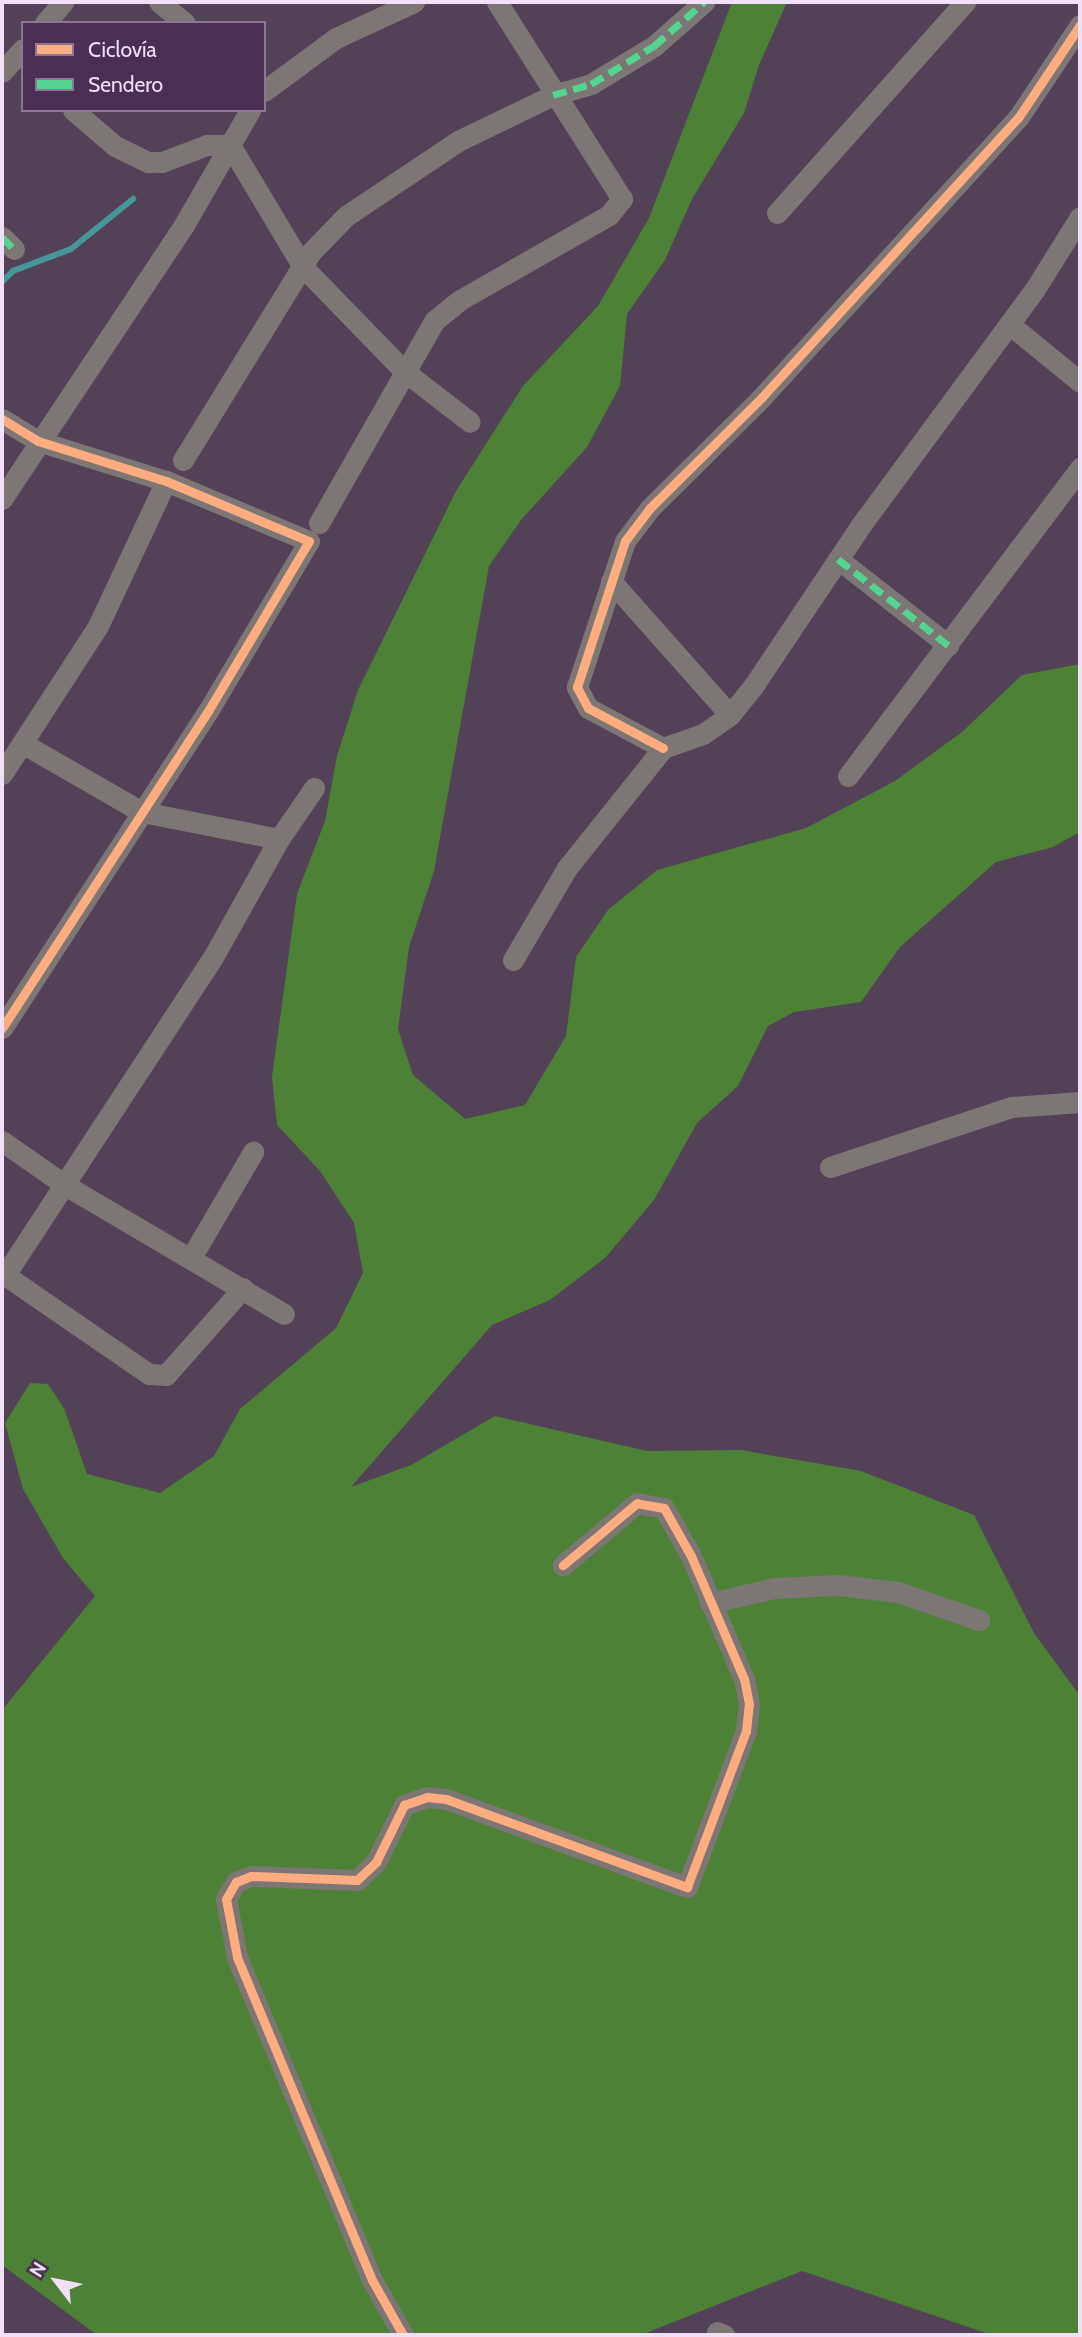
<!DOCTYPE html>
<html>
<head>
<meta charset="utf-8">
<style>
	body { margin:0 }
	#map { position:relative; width:1082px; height:2337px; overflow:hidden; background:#524157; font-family:Cabin,sans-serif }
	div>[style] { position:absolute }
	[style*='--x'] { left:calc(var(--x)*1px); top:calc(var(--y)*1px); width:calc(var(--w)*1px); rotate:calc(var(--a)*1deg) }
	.forest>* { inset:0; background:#4d8136 }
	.stream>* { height:6px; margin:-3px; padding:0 3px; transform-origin:3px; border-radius:3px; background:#479699 }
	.street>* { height:21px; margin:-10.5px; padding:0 10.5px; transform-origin:10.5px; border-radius:10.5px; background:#7c7674 }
	.quiet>* { height:7px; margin-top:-3.5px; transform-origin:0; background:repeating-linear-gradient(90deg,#53d58f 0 14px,transparent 0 21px) }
	.cycleway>* { height:9px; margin:-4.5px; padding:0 4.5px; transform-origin:4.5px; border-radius:4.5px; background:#ffac80 }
	span { translate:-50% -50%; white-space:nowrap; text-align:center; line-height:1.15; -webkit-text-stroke:7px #4b2e54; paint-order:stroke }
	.frame { position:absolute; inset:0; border:4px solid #f1e0f7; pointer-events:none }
	.legend { position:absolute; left:21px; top:21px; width:245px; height:91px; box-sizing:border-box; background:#4b2e54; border:2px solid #8d7595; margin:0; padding:9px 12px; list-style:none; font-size:21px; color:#f1e0f7 }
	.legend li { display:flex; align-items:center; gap:14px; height:35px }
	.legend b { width:35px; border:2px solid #8d7595 }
	.north { position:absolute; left:21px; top:2246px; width:70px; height:70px; -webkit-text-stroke:5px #4b2e54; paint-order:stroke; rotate:302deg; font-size:19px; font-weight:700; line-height:28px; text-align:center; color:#f1e0f7 }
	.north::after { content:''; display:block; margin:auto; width:24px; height:32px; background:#f1e0f7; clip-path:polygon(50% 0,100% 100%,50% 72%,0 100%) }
</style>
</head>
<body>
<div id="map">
	<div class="forest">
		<i style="clip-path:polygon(732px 2px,787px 2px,759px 65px,744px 113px,692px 199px,665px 260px,627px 314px,620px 386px,587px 447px,521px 520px,489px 566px,434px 871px,409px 947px,398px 1029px,413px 1075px,465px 1119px,525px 1105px,566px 1036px,576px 957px,608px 910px,657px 870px,806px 828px,895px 781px,962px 732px,1022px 675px,1080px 664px,1080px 832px,1053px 847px,996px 862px,900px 947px,861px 1002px,794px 1012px,768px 1026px,738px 1086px,697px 1123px,654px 1200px,605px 1258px,550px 1300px,492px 1325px,351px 1487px,411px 1465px,495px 1416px,647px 1451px,741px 1450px,861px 1471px,974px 1515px,1034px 1633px,1080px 1696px,1080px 2335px,992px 2335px,802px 2271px,641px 2335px,97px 2335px,2px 2265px,2px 1710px,95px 1596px,63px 1558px,23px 1489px,5px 1423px,30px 1383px,48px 1384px,64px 1408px,87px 1474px,160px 1493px,214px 1456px,240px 1409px,336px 1328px,363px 1273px,354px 1223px,320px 1171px,277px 1125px,272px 1077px,297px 894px,325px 821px,337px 756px,358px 690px,456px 491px,523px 386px,598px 306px,649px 218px)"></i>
	</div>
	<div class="stream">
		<i style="--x:2;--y:282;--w:16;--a:-45"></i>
		<i style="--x:13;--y:271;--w:62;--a:-20.8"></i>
		<i style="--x:71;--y:249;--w:80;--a:-38.9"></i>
	</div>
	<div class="street">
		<i style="--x:159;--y:2;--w:33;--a:39"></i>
		<i style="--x:45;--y:23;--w:28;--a:-49"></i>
		<i style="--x:2;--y:72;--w:31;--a:-48"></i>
		<i style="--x:264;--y:91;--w:89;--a:-36.4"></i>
		<i style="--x:336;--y:38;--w:86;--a:-24.8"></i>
		<i style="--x:73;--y:110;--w:55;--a:40.6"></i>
		<i style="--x:115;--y:146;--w:37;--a:26"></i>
		<i style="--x:148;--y:162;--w:14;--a:0"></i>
		<i style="--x:162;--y:162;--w:48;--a:-20.7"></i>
		<i style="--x:207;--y:145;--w:23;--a:0"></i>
		<i style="--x:230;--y:145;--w:142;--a:59.1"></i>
		<i style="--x:303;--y:267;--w:145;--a:45.8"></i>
		<i style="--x:404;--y:371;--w:83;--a:37.7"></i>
		<i style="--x:777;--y:213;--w:283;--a:-48.3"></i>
		<i style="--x:2;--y:237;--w:17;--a:45"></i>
		<i style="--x:1009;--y:324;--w:92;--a:39.2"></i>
		<i style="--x:2;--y:419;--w:42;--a:31.4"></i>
		<i style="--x:38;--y:441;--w:134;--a:17.4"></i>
		<i style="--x:166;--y:481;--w:155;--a:22.8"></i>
		<i style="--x:309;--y:541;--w:198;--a:120.7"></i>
		<i style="--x:208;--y:711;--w:378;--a:123"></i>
		<i style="--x:183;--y:460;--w:244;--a:-58.4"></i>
		<i style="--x:311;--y:252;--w:50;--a:-45.8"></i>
		<i style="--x:346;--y:216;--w:135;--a:-33.8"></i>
		<i style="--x:458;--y:141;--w:106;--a:-25.8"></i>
		<i style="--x:553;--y:95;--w:40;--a:-16"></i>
		<i style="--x:591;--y:84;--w:74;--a:-31.1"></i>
		<i style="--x:654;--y:46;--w:67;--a:-41.3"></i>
		<i style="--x:2;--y:499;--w:329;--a:-56.4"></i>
		<i style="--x:184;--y:225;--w:133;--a:-60.1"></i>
		<i style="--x:319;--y:523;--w:232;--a:-60.3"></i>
		<i style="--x:434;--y:321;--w:33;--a:-39"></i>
		<i style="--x:460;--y:300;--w:172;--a:-29.7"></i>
		<i style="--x:609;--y:215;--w:21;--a:-51"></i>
		<i style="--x:622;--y:199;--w:233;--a:-122.4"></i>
		<i style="--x:838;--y:559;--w:140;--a:38"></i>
		<i style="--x:611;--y:581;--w:179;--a:48.4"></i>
		<i style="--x:22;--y:743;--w:138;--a:29.9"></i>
		<i style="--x:142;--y:812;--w:140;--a:11.1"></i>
		<i style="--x:663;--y:748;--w:85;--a:-151.9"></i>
		<i style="--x:588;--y:708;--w:24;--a:-118"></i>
		<i style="--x:577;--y:687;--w:154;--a:-71.8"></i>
		<i style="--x:625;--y:541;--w:41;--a:-52.9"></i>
		<i style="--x:650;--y:508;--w:158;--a:-44.7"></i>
		<i style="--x:762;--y:397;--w:379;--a:-47.5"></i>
		<i style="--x:1018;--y:118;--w:112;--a:-56.3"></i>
		<i style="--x:2;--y:774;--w:176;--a:-57"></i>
		<i style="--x:98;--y:626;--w:160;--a:-64.9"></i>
		<i style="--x:848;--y:776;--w:386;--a:-53"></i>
		<i style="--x:513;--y:960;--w:107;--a:-59.6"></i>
		<i style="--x:567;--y:868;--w:154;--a:-51.3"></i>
		<i style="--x:663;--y:748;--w:42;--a:-19.3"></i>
		<i style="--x:703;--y:734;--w:33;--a:-35"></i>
		<i style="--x:730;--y:715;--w:38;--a:-51"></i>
		<i style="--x:754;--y:685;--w:192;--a:-56.2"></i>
		<i style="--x:861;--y:525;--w:293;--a:-53.6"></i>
		<i style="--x:1035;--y:289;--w:85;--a:-58"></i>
		<i style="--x:2;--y:1141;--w:77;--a:34.9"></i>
		<i style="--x:65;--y:1185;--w:254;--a:30.5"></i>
		<i style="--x:830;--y:1167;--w:191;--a:-18.3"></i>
		<i style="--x:1011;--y:1107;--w:69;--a:-4.1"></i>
		<i style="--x:192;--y:1256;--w:121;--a:-59.6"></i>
		<i style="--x:2;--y:1273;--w:178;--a:34.5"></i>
		<i style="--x:149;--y:1374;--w:17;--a:3"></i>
		<i style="--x:166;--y:1375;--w:116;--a:-48.5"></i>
		<i style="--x:5;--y:1275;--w:378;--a:-56.8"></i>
		<i style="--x:212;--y:959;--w:137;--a:-60.8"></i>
		<i style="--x:279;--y:839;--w:62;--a:-55.5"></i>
		<i style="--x:710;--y:1603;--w:66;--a:-13.2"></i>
		<i style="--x:774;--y:1588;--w:64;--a:-2.7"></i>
		<i style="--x:838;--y:1585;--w:60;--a:6.7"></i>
		<i style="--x:898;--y:1592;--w:86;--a:19.1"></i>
		<i style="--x:717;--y:2332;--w:8;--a:23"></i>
		<i style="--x:403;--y:2335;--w:63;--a:-119.4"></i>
		<i style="--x:372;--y:2280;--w:350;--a:-112.7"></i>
		<i style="--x:237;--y:1957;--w:59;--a:-100.7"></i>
		<i style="--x:226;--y:1899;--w:20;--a:-60"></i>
		<i style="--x:236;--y:1882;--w:16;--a:-22"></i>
		<i style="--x:251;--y:1876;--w:106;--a:2.2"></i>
		<i style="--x:357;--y:1880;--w:26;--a:-43"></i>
		<i style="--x:376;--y:1862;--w:64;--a:-63.8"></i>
		<i style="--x:404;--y:1805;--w:24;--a:-19"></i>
		<i style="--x:427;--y:1797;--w:19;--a:6"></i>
		<i style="--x:446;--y:1799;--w:257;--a:20.1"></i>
		<i style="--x:687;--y:1887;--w:167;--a:-69.3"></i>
		<i style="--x:746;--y:1731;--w:27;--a:-84"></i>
		<i style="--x:749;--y:1704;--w:25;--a:-101"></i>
		<i style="--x:744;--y:1679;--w:134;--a:-113.3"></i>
		<i style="--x:691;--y:1556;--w:55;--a:-119.4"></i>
		<i style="--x:664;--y:1508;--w:27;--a:-170"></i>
		<i style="--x:637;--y:1503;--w:97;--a:140"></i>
	</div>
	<div class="quiet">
		<i style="--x:553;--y:95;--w:40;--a:-16"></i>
		<i style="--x:591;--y:84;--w:74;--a:-31.1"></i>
		<i style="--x:654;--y:46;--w:67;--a:-41.3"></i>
		<i style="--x:2;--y:237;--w:17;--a:45"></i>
		<i style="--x:838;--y:559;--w:140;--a:38"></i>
	</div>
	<div class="cycleway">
		<i style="--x:2;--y:419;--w:42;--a:31.4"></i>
		<i style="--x:38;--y:441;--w:134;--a:17.4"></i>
		<i style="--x:166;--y:481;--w:155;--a:22.8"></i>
		<i style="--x:309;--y:541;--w:198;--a:120.7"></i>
		<i style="--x:208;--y:711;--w:378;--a:123"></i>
		<i style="--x:663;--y:748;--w:85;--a:-151.9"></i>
		<i style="--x:588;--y:708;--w:24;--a:-118"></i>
		<i style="--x:577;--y:687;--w:154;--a:-71.8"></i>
		<i style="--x:625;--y:541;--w:41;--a:-52.9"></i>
		<i style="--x:650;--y:508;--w:158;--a:-44.7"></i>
		<i style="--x:762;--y:397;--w:379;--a:-47.5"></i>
		<i style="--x:1018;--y:118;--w:112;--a:-56.3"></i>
		<i style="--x:403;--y:2335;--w:63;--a:-119.4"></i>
		<i style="--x:372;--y:2280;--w:350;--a:-112.7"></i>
		<i style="--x:237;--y:1957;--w:59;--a:-100.7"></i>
		<i style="--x:226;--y:1899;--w:20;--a:-60"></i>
		<i style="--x:236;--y:1882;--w:16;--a:-22"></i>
		<i style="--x:251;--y:1876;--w:106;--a:2.2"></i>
		<i style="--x:357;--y:1880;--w:26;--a:-43"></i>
		<i style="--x:376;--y:1862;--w:64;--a:-63.8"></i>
		<i style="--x:404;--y:1805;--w:24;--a:-19"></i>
		<i style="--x:427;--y:1797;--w:19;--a:6"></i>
		<i style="--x:446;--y:1799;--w:257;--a:20.1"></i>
		<i style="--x:687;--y:1887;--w:167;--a:-69.3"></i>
		<i style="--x:746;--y:1731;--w:27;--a:-84"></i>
		<i style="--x:749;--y:1704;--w:25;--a:-101"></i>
		<i style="--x:744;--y:1679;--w:134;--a:-113.3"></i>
		<i style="--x:691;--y:1556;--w:55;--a:-119.4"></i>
		<i style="--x:664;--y:1508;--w:27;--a:-170"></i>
		<i style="--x:637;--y:1503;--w:97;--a:140"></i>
	</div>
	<div class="frame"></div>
	<ul class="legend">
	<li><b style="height:9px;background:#ffac80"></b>Ciclovía</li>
	<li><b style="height:9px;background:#53d58f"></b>Sendero</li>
	</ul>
	<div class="north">N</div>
</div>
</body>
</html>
